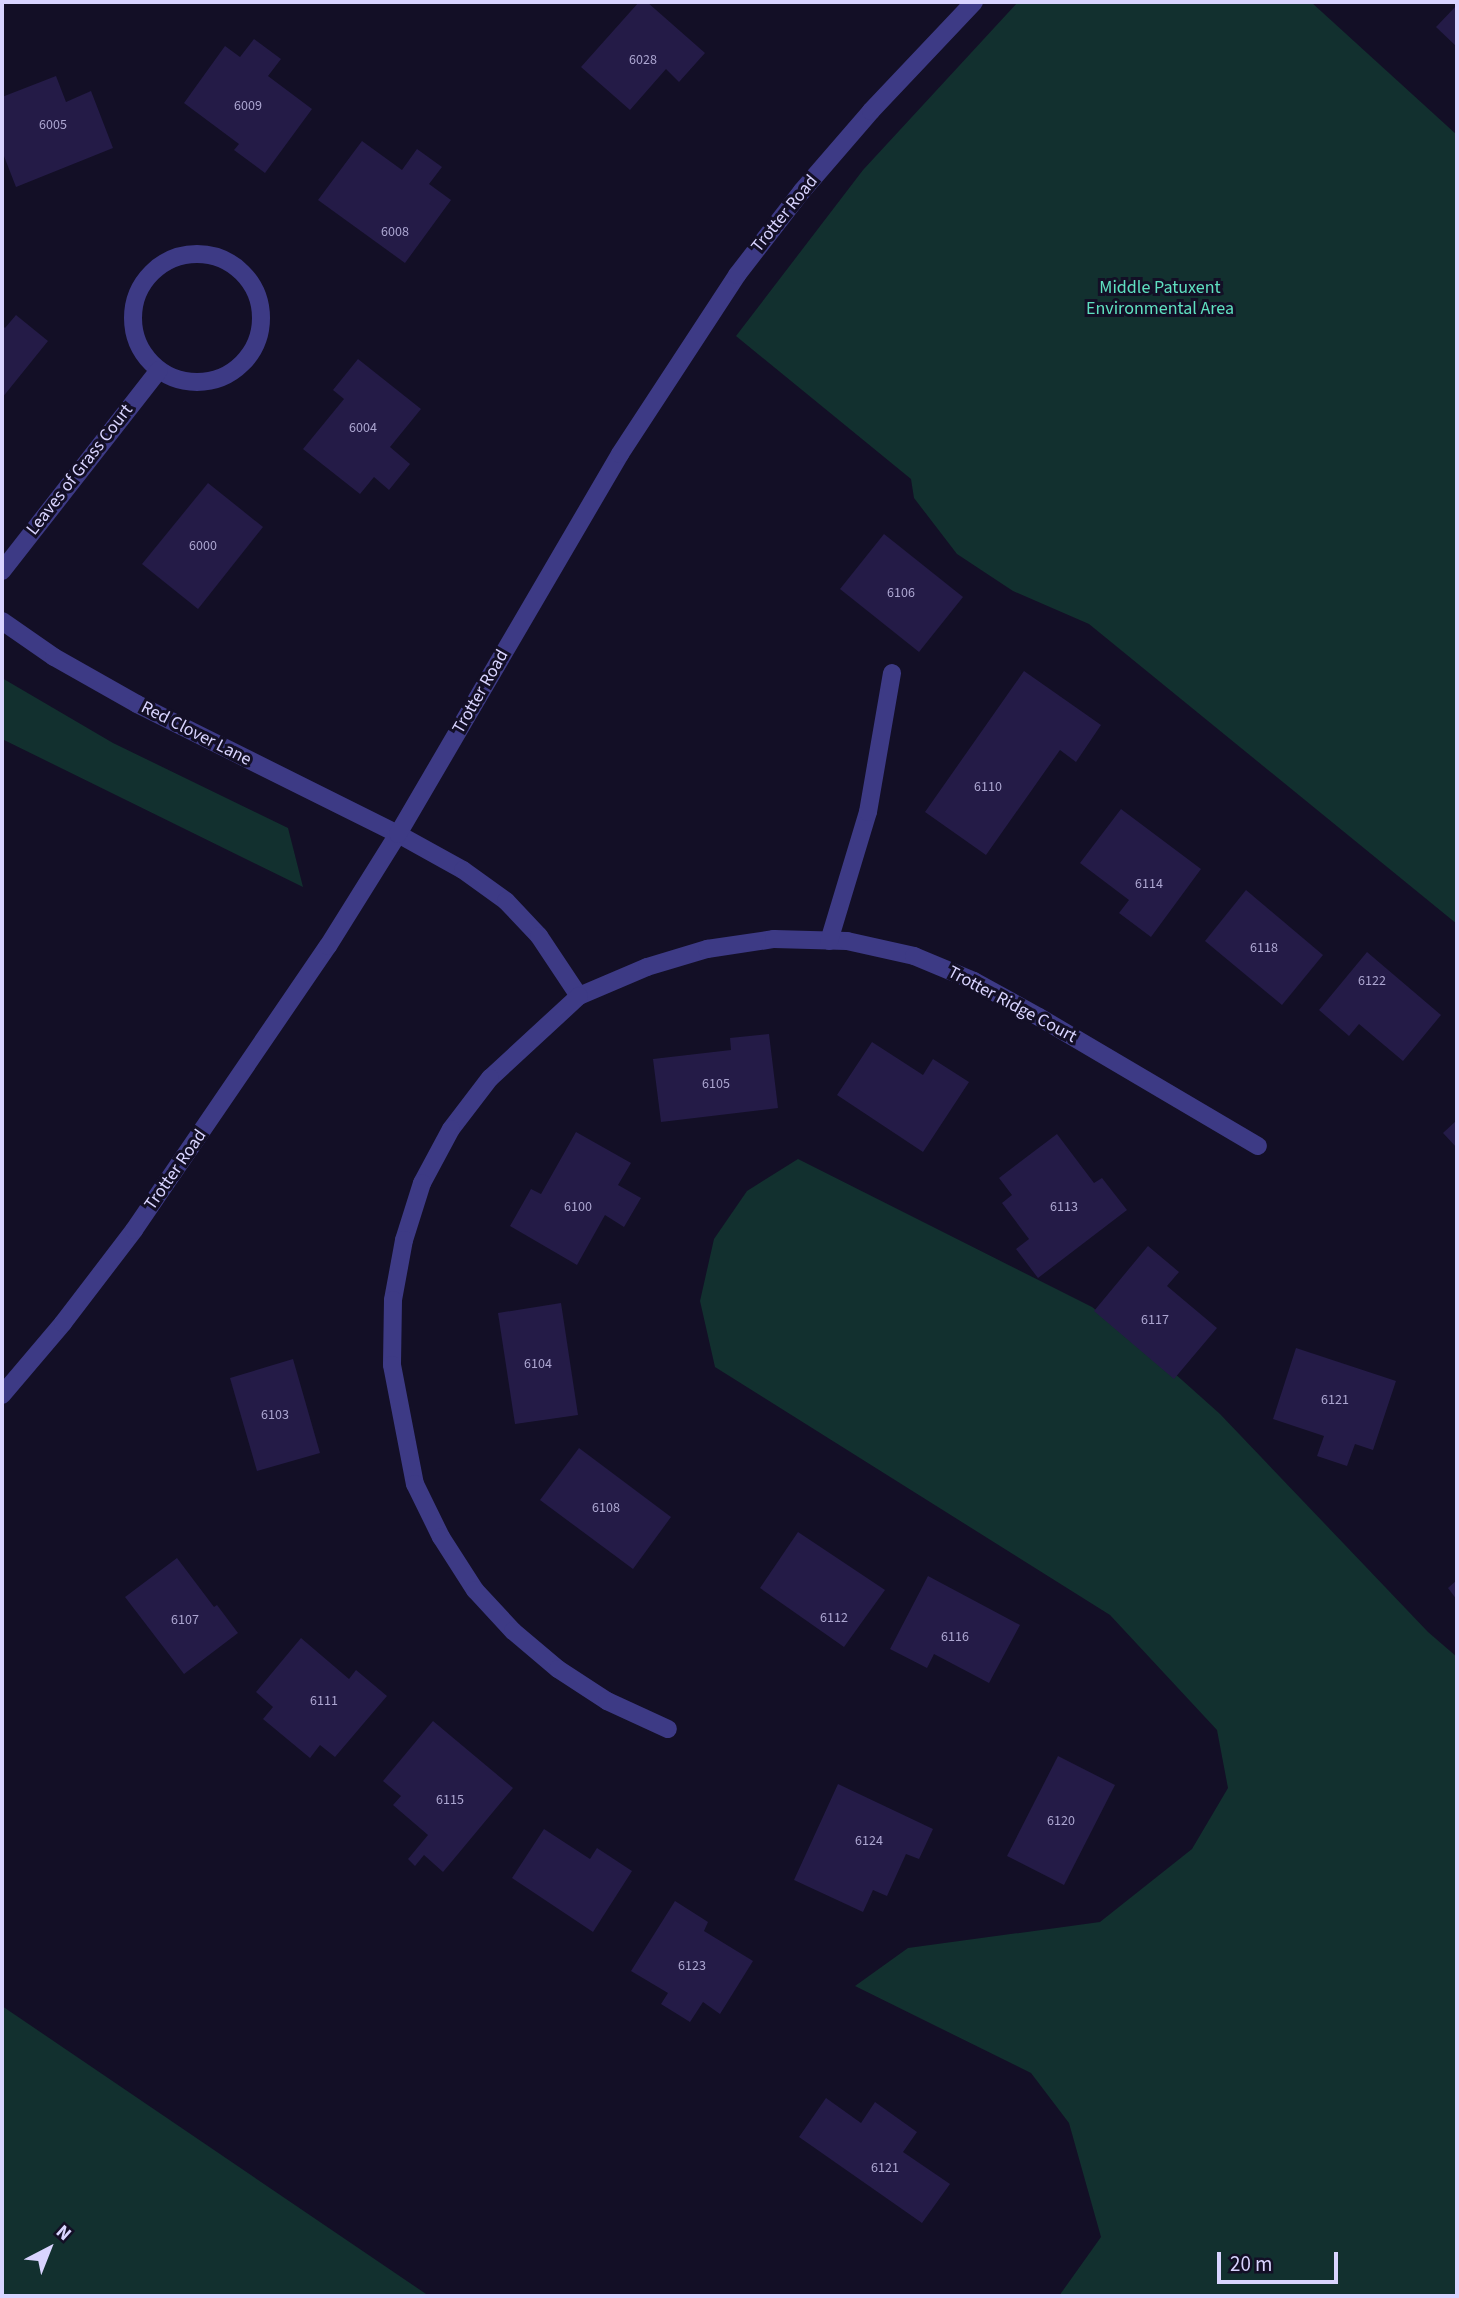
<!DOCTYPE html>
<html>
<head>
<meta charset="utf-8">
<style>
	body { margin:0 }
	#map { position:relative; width:1459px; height:2298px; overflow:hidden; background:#130f26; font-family:"Source Sans 3",sans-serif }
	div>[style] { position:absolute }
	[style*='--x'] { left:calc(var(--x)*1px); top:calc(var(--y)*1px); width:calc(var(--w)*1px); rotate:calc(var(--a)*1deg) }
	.green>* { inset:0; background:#12302f }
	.building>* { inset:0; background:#241b47 }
	.minor>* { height:18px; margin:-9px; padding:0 9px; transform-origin:9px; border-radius:9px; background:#3d3a85 }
	.minor>.ring { margin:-9px; padding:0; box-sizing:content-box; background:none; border:18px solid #3d3a85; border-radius:50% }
	span { translate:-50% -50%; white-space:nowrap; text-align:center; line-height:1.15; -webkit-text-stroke:6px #130f26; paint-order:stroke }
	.number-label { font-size:14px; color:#aca6d1 }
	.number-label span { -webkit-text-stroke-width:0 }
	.street-label { font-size:18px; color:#d9d4ff }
	.park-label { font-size:18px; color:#5fe0c0 }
	.frame { position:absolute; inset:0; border:4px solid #d9d4ff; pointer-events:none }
	.north { position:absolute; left:14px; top:2214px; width:70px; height:70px; -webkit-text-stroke:5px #130f26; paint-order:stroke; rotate:42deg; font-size:19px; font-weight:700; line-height:28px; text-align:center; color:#d9d4ff }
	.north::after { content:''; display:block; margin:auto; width:24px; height:32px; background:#d9d4ff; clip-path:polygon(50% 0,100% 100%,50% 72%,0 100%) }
	.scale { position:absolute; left:1217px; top:2252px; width:121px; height:32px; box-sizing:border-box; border:4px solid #d9d4ff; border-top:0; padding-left:9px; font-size:21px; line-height:24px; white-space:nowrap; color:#d9d4ff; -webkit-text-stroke:5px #130f26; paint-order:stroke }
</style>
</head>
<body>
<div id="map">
	<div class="green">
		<i style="clip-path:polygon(1018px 2px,1311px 2px,1457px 135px,1457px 924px,1089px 624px,1013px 591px,957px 554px,914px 498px,911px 479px,736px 336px,863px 170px)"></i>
		<i style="clip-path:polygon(2px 678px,113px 743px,288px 828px,303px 887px,2px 739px)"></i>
		<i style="clip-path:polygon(798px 1159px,1092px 1307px,1145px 1347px,1220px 1414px,1428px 1632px,1457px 1657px,1457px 2296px,1059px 2296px,1101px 2237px,1069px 2123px,1031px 2073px,855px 1986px,908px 1948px,1100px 1922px,1192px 1849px,1228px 1788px,1217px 1730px,1110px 1615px,715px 1367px,700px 1301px,714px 1239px,747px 1191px)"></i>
		<i style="clip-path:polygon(2px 2006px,429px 2296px,2px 2296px)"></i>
	</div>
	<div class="building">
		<i style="clip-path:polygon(639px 2px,647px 2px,705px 53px,679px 82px,666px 69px,630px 110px,581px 67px)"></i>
		<i style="clip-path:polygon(1457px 5px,1457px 47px,1436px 27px)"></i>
		<i style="clip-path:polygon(254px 39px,281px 59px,268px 76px,312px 109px,265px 173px,234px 150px,239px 144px,184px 103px,225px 46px,240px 57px)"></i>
		<i style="clip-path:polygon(56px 76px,66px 102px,91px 91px,113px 148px,16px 187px,2px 151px,2px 97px)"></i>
		<i style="clip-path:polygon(362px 141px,402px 170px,417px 149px,442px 167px,429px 184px,451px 200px,405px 263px,318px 200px)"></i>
		<i style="clip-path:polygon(16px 315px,48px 341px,2px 398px,2px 325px,5px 328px)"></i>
		<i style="clip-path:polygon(358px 359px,421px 409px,390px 447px,410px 464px,389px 490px,374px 477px,360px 494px,303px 449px,344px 399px,333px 390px)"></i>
		<i style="clip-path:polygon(208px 483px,263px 527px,198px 609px,142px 564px)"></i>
		<i style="clip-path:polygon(884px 534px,963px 597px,919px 652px,840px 589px)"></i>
		<i style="clip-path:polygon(1024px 671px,1101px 725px,1076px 762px,1060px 750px,986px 855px,925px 812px)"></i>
		<i style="clip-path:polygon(1121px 809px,1201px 869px,1151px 937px,1119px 913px,1129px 900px,1080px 863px)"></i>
		<i style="clip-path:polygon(1246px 890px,1323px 955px,1282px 1005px,1205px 941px)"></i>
		<i style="clip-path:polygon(1367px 952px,1441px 1015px,1403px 1061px,1359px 1024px,1349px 1036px,1319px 1010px)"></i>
		<i style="clip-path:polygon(769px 1034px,778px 1108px,661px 1122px,653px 1059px,731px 1050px,730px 1038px)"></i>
		<i style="clip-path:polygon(872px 1042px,923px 1075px,933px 1059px,969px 1082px,923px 1152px,837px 1095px)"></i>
		<i style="clip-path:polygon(1457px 1120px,1457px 1148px,1443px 1133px)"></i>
		<i style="clip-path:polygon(576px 1132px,631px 1163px,618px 1185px,641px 1198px,624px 1227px,605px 1215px,577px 1265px,510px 1226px,531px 1189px,541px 1194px)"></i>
		<i style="clip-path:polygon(1057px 1134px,1094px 1183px,1102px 1178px,1127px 1210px,1038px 1278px,1016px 1249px,1029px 1239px,1002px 1203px,1012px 1195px,999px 1178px)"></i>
		<i style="clip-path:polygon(1148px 1246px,1179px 1272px,1167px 1286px,1217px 1328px,1174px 1379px,1094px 1311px)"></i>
		<i style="clip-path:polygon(561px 1303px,578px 1415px,515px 1424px,498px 1313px)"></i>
		<i style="clip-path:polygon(1296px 1348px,1396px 1381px,1373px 1450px,1355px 1444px,1347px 1466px,1317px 1456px,1324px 1436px,1273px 1419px)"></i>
		<i style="clip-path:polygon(293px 1359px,320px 1453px,257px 1471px,230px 1378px)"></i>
		<i style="clip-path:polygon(579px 1448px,671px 1517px,633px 1569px,540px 1500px)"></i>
		<i style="clip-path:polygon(798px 1532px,885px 1590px,844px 1647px,760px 1588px)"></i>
		<i style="clip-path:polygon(177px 1558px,214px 1607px,217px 1605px,238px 1633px,184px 1674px,125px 1597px)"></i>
		<i style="clip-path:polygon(928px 1576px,1020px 1625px,989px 1683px,934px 1654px,927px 1668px,890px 1649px)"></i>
		<i style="clip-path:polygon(1457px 1580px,1457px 1600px,1448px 1588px)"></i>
		<i style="clip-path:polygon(301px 1638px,349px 1679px,356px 1670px,387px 1696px,335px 1757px,320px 1745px,310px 1758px,263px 1719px,273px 1707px,256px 1692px)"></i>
		<i style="clip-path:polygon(433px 1721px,513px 1788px,443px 1872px,424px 1855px,415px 1866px,408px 1859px,428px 1835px,393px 1805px,401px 1796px,383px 1781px)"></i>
		<i style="clip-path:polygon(1058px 1756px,1115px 1785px,1064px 1885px,1007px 1856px)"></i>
		<i style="clip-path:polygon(838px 1784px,933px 1829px,919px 1859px,906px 1854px,887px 1896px,873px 1890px,863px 1912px,794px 1880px)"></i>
		<i style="clip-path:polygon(544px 1829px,590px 1859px,597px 1848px,632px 1871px,593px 1932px,512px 1878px)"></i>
		<i style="clip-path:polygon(675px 1901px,708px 1922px,704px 1931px,753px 1961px,720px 2014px,703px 2002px,690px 2022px,661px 2004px,668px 1993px,631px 1971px)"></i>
		<i style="clip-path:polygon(826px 2098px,861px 2123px,875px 2102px,917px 2132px,903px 2152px,950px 2184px,922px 2223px,799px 2137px)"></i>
	</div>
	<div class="minor">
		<i class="ring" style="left:133px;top:254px;width:110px;height:110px"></i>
		<i style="--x:2;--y:571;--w:255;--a:-52"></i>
		<i style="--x:2;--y:621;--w:63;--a:34.7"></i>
		<i style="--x:54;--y:657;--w:95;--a:29.5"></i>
		<i style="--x:137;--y:704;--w:292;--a:26.5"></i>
		<i style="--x:398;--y:834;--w:74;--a:29"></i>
		<i style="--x:463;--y:870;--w:53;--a:35.8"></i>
		<i style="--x:506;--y:901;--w:48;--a:46.7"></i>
		<i style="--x:539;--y:936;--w:72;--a:56.3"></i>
		<i style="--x:579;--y:996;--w:74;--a:-23.1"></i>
		<i style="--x:647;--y:967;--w:63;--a:-16.7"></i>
		<i style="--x:707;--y:949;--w:68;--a:-8.5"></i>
		<i style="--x:774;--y:939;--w:73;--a:1.6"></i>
		<i style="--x:847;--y:941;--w:69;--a:12.6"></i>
		<i style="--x:914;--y:956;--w:65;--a:22.6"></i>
		<i style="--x:974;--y:981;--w:74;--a:29"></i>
		<i style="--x:1039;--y:1017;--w:254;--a:30.5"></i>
		<i style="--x:829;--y:941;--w:135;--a:-73.2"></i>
		<i style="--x:868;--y:812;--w:141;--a:-80.2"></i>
		<i style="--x:579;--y:996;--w:121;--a:137.3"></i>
		<i style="--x:490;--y:1078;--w:64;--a:127.4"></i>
		<i style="--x:451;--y:1129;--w:61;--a:118.2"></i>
		<i style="--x:422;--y:1183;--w:60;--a:107.5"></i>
		<i style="--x:404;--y:1240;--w:61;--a:100.4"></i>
		<i style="--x:393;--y:1300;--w:65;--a:90.9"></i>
		<i style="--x:392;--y:1365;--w:121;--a:79.1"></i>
		<i style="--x:415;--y:1484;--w:59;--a:63.9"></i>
		<i style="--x:441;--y:1537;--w:63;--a:57.3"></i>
		<i style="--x:475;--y:1590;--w:56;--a:47.2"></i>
		<i style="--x:513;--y:1631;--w:59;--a:40.2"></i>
		<i style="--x:558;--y:1669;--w:59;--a:33.1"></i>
		<i style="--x:607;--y:1701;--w:67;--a:24.7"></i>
		<i style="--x:2;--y:1395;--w:94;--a:-49.7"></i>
		<i style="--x:63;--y:1323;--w:117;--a:-52.6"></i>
		<i style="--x:134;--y:1230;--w:344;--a:-55.7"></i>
		<i style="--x:328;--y:946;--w:132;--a:-58"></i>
		<i style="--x:398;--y:834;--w:440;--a:-59.7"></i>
		<i style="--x:620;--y:454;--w:214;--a:-56.8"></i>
		<i style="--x:737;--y:275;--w:106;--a:-52.3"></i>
		<i style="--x:802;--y:191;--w:106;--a:-49.2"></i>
		<i style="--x:871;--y:111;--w:150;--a:-46.6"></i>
	</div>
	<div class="number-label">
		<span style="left:643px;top:60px">6028</span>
		<span style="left:248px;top:106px">6009</span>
		<span style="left:53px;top:125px">6005</span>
		<span style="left:395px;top:232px">6008</span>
		<span style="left:363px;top:428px">6004</span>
		<span style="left:203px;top:546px">6000</span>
		<span style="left:901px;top:593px">6106</span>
		<span style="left:988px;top:787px">6110</span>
		<span style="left:1149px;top:884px">6114</span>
		<span style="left:1264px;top:948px">6118</span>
		<span style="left:1372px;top:981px">6122</span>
		<span style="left:716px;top:1084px">6105</span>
		<span style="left:578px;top:1207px">6100</span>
		<span style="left:1064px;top:1207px">6113</span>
		<span style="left:1155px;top:1320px">6117</span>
		<span style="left:538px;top:1364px">6104</span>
		<span style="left:1335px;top:1400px">6121</span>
		<span style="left:275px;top:1415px">6103</span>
		<span style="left:606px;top:1508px">6108</span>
		<span style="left:834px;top:1618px">6112</span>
		<span style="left:185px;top:1620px">6107</span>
		<span style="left:955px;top:1637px">6116</span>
		<span style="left:324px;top:1701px">6111</span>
		<span style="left:450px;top:1800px">6115</span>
		<span style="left:1061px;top:1821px">6120</span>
		<span style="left:869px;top:1841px">6124</span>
		<span style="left:692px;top:1966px">6123</span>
		<span style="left:885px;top:2168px">6121</span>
	</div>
	<div class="street-label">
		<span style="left:785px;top:214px;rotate:-51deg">Trotter Road</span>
		<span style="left:80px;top:470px;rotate:-52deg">Leaves of Grass Court</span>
		<span style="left:481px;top:692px;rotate:-60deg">Trotter Road</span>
		<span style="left:196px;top:734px;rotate:27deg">Red Clover Lane</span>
		<span style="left:1012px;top:1005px;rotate:28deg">Trotter Ridge Court</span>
		<span style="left:176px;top:1170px;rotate:-55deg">Trotter Road</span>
	</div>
	<div class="park-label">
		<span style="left:1160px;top:299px">Middle Patuxent<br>Environmental Area</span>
	</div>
	<div class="frame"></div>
	<div class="north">N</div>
	<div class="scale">20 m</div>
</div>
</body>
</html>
